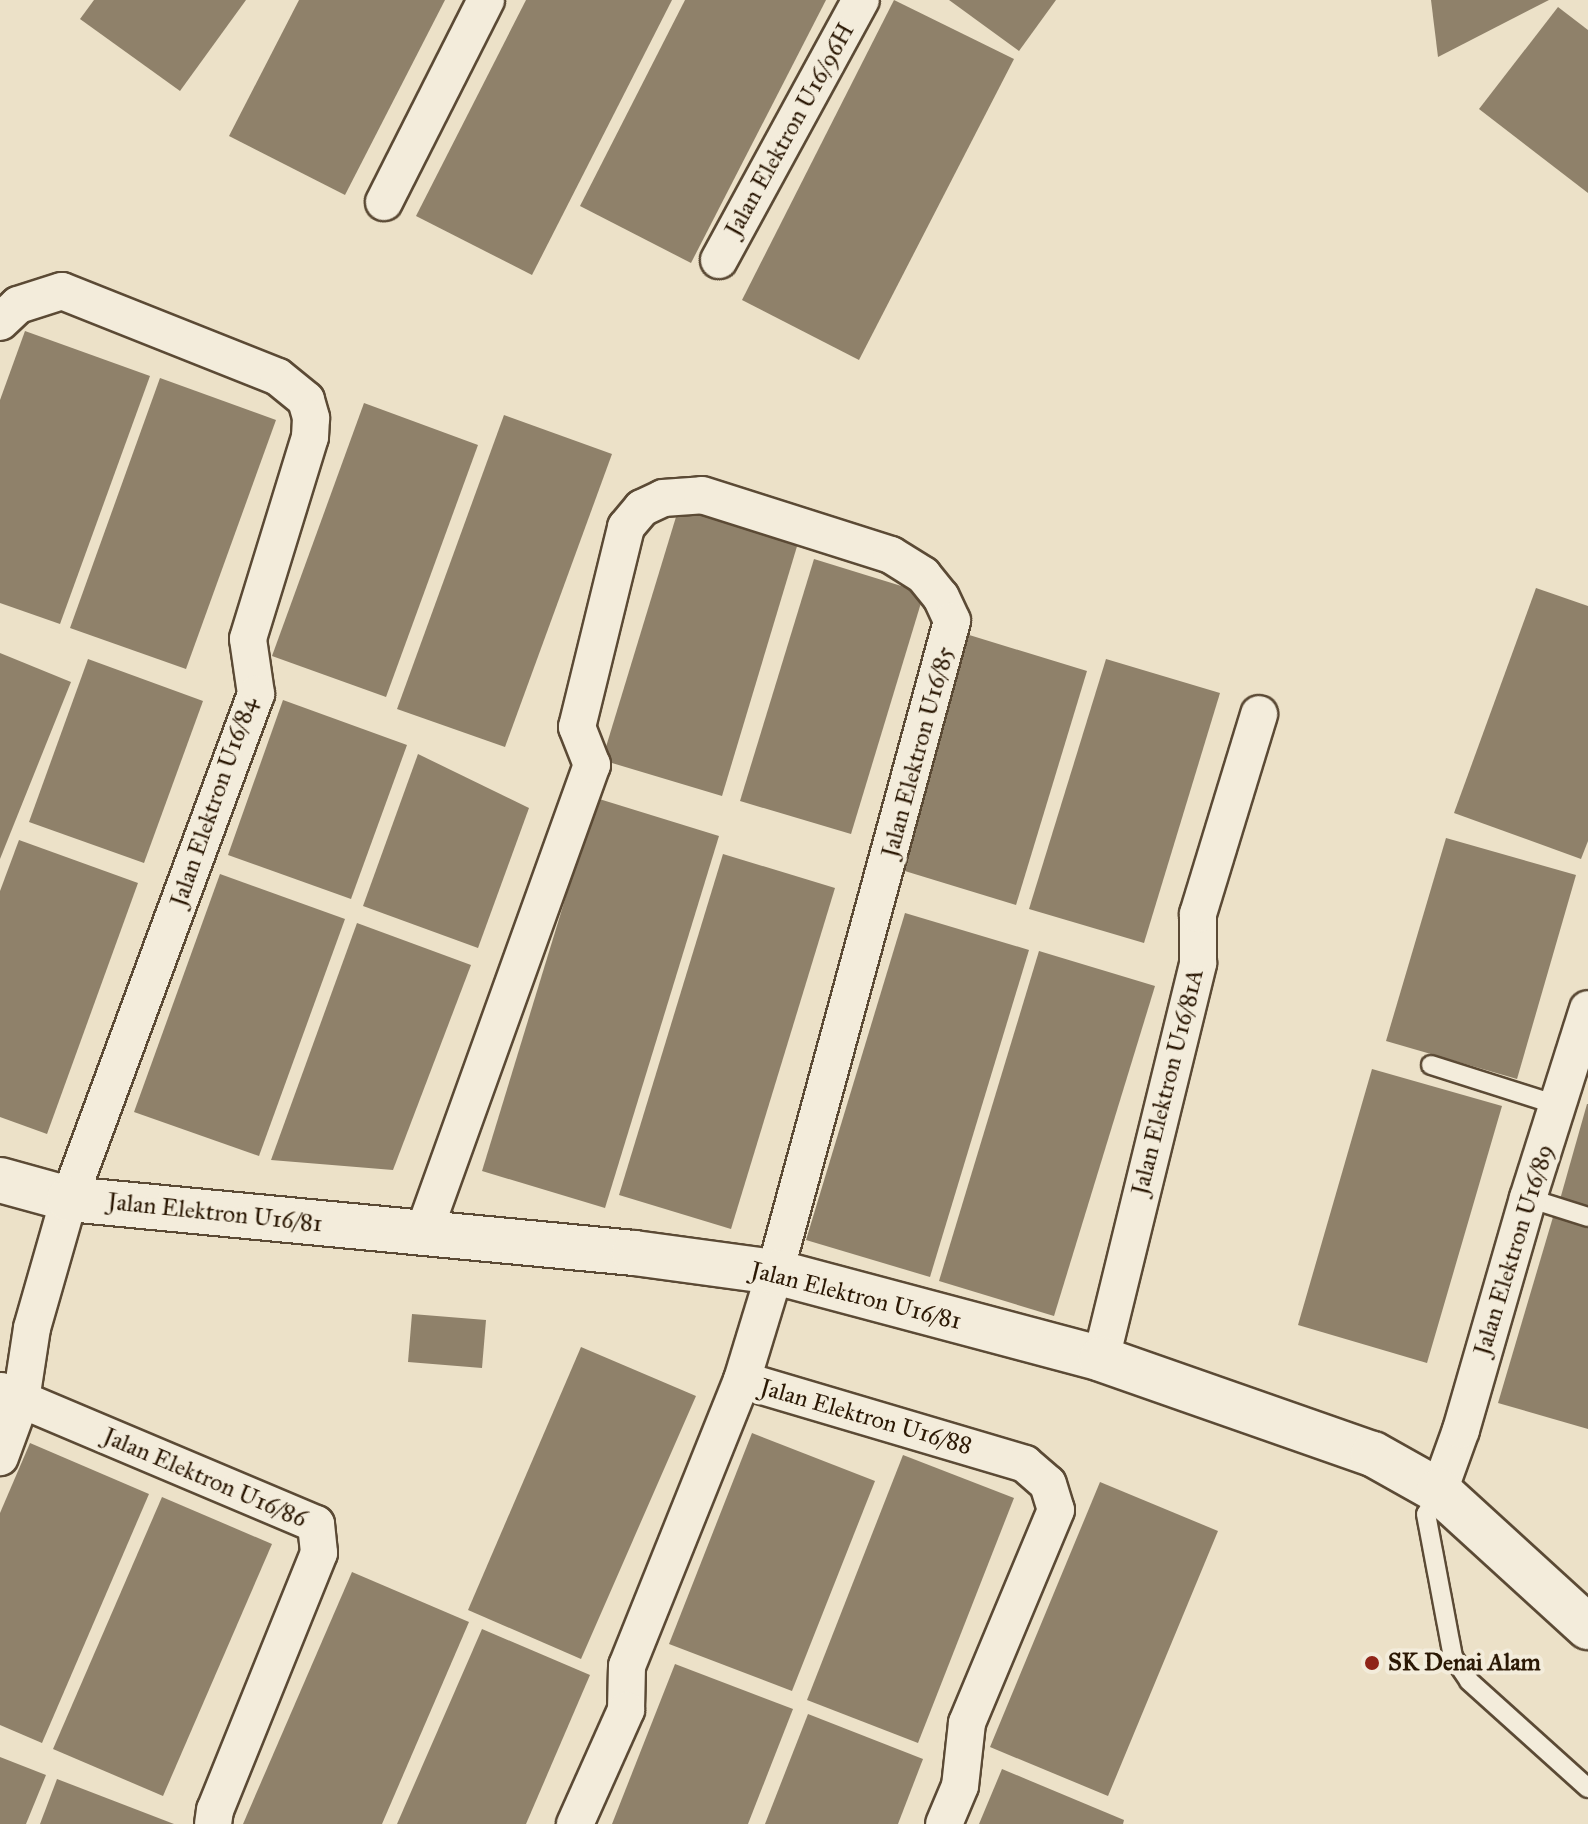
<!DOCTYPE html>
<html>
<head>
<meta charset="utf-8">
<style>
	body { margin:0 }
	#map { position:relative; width:1588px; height:1824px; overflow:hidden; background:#ece1c8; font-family:"IM FELL Great Primer",serif }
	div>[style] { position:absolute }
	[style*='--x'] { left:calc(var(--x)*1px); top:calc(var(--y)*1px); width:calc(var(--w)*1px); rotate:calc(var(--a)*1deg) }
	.building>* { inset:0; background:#8f816a }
	.roads { filter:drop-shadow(2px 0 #5b4a35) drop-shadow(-2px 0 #5b4a35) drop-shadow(0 2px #5b4a35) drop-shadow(0 -2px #5b4a35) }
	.service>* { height:18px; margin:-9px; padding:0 9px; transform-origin:9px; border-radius:9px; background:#f3ecdb }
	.minor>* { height:36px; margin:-18px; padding:0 18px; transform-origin:18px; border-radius:18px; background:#f3ecdb }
	.tertiary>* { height:44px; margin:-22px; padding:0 22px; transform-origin:22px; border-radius:22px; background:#f3ecdb }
	.dots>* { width:22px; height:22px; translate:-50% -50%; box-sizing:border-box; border:4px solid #f3ecdb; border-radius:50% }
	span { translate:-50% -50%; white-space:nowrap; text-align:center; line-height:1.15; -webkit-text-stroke:8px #f3ecdb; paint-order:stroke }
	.street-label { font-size:24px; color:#2b1804 }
	.poi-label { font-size:24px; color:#2b1804; font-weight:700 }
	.left { translate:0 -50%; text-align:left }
</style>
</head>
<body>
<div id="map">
	<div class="building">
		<i style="clip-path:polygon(94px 0,246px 0,180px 91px,80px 19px)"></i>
		<i style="clip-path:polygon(299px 0,445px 0,345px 195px,229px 136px)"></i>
		<i style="clip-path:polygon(526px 0,672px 0,532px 275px,416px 216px)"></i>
		<i style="clip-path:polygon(685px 0,826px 0,691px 263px,580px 206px)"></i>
		<i style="clip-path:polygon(894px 0,1014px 59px,859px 360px,742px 300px)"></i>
		<i style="clip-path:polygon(949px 0,1056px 0,1019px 51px)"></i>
		<i style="clip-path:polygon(1431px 0,1549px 0,1438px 57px)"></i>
		<i style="clip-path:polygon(1558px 7px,1588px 30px,1588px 193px,1479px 109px)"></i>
		<i style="clip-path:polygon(25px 331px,150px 376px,60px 624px,0 603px,0 400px)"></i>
		<i style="clip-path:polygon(160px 378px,276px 420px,186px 669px,70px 628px)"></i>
		<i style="clip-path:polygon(364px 403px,478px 445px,386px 697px,272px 656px)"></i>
		<i style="clip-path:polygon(504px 415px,612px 454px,505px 747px,397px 709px)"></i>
		<i style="clip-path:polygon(679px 507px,798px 543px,722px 796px,602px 760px)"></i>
		<i style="clip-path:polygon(814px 559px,924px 593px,851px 834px,740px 801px)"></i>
		<i style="clip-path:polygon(1536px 588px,1588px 606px,1588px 841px,1581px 859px,1454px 813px)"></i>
		<i style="clip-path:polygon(966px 634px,1087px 671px,1016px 905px,895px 868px)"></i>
		<i style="clip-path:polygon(0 653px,71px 682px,0 859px)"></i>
		<i style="clip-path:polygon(88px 659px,203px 701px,144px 863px,29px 822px)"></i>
		<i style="clip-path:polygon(1106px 659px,1220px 693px,1144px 943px,1029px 909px)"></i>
		<i style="clip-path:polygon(283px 700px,407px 745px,351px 899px,228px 855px)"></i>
		<i style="clip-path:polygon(418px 754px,529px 808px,478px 948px,363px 906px)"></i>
		<i style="clip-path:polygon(596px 798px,719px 836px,605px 1208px,482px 1171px)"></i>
		<i style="clip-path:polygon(1446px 838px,1576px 875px,1517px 1079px,1386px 1041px)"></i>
		<i style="clip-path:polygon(19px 840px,138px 883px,47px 1134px,0 1117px,0 891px)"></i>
		<i style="clip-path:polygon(723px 854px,835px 888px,731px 1229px,619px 1195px)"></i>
		<i style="clip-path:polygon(220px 874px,345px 919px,259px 1156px,134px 1112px)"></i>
		<i style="clip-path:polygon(905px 913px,1029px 950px,930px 1277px,806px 1240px)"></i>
		<i style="clip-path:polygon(357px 923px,471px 965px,393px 1170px,271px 1160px)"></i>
		<i style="clip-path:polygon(1039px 951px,1155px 986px,1054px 1316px,939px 1281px)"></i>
		<i style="clip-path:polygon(1372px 1069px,1502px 1106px,1427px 1363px,1298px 1325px)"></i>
		<i style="clip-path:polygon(1587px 1104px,1588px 1104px,1588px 1211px,1559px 1203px)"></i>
		<i style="clip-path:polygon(1553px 1217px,1588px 1227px,1588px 1429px,1498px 1403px)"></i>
		<i style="clip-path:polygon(412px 1314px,486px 1320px,482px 1368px,408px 1362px)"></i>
		<i style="clip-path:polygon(581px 1347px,696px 1396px,581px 1659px,468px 1610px)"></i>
		<i style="clip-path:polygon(752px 1433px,875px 1481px,792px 1691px,669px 1644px)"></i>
		<i style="clip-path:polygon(30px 1443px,149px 1494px,42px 1743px,0 1725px,0 1513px)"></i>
		<i style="clip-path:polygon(903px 1455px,1014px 1498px,918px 1743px,807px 1700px)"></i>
		<i style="clip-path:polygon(1100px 1482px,1218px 1531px,1108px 1796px,990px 1747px)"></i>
		<i style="clip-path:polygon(162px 1497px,272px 1544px,163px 1796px,53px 1749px)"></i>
		<i style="clip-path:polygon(352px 1572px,469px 1622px,382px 1824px,243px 1824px)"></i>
		<i style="clip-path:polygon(482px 1629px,590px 1675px,526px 1824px,397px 1824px)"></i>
		<i style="clip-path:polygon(675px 1664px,793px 1709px,748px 1824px,612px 1824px)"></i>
		<i style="clip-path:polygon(808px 1714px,923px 1759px,898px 1824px,765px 1824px)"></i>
		<i style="clip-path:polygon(0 1757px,46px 1775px,26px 1824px,0 1824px)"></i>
		<i style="clip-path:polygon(1002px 1769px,1124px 1820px,1123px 1824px,979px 1824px)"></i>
		<i style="clip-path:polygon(57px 1779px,174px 1824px,40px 1824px)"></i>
	</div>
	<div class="roads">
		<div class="service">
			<i style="--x:1431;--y:1065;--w:132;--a:17.6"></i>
			<i style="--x:1528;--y:1198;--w:63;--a:17.6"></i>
			<i style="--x:1439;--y:1491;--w:26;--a:119"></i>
			<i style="--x:1426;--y:1514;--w:146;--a:79.3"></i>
			<i style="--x:1453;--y:1657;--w:29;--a:56"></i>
			<i style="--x:1469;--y:1681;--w:160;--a:42"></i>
		</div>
		<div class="minor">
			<i style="--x:384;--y:202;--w:226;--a:-63.2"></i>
			<i style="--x:719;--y:260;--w:296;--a:-61.4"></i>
			<i style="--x:0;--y:322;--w:25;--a:-43"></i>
			<i style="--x:18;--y:305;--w:46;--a:-17.7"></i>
			<i style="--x:62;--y:291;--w:232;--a:21.7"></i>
			<i style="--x:278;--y:377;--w:36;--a:39"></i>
			<i style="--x:306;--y:400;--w:19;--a:74"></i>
			<i style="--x:311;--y:418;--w:19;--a:93"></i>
			<i style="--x:310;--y:437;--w:211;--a:107.1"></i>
			<i style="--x:248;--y:639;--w:56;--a:81.7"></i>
			<i style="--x:256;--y:694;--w:539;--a:110.32"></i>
			<i style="--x:69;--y:1199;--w:134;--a:106"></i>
			<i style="--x:32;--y:1328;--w:73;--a:98.7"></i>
			<i style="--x:21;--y:1400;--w:61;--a:110.2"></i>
			<i style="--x:423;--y:1234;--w:499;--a:-70.2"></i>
			<i style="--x:592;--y:765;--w:41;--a:-111.5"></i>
			<i style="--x:577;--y:727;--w:206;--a:-76.2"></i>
			<i style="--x:626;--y:527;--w:25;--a:-50"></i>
			<i style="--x:642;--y:508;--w:23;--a:-25"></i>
			<i style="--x:663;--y:498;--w:39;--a:-4"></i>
			<i style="--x:702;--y:495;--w:198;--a:17.6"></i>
			<i style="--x:891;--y:555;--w:38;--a:32"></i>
			<i style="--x:923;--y:575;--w:28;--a:51"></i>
			<i style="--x:941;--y:597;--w:26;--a:65"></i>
			<i style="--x:952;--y:621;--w:675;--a:105.21"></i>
			<i style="--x:775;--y:1272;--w:113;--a:107"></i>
			<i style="--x:742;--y:1380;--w:308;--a:111.9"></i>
			<i style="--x:627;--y:1666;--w:44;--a:91.3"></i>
			<i style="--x:626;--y:1710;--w:125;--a:114.1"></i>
			<i style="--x:1101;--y:1359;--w:408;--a:-76.2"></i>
			<i style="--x:1198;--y:963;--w:49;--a:-90"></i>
			<i style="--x:1198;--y:914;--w:209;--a:-73"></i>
			<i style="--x:742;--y:1380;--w:295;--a:16.5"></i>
			<i style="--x:1025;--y:1464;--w:30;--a:41"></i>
			<i style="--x:1048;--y:1484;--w:27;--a:73"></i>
			<i style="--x:1056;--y:1510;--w:231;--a:112.7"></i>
			<i style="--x:967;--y:1723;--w:63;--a:96.3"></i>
			<i style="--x:960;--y:1786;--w:41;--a:112.8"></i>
			<i style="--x:1;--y:1391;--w:342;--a:22.9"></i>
			<i style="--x:316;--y:1524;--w:29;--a:84"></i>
			<i style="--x:319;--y:1553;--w:277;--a:112"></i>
			<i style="--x:215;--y:1810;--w:14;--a:98"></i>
			<i style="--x:1439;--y:1491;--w:65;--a:-70.2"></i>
			<i style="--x:1461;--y:1430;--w:241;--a:-73.9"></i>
			<i style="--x:1528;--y:1198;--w:198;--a:-72.4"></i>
		</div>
		<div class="tertiary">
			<i style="--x:0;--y:1180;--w:72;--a:15.4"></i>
			<i style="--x:69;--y:1199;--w:568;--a:5.46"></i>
			<i style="--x:634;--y:1253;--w:142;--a:7.7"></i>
			<i style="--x:775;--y:1272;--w:337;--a:14.9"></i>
			<i style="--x:1101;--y:1359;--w:288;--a:19.3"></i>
			<i style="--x:1373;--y:1454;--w:76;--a:29.3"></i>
			<i style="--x:1439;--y:1491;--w:202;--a:42.4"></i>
		</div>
	</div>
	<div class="dots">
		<i style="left:1372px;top:1663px;background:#8f2418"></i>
	</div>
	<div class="street-label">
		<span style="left:790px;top:130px;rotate:-61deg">Jalan Elektron U16/96H</span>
		<span style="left:918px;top:752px;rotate:-75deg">Jalan Elektron U16/85</span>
		<span style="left:214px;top:802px;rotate:-71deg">Jalan Elektron U16/84</span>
		<span style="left:1168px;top:1082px;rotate:-76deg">Jalan Elektron U16/81A</span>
		<span style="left:215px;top:1213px;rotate:6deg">Jalan Elektron U16/81</span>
		<span style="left:1514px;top:1250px;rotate:-73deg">Jalan Elektron U16/89</span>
		<span style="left:856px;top:1296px;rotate:14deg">Jalan Elektron U16/81</span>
		<span style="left:866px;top:1417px;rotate:16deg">Jalan Elektron U16/88</span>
		<span style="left:205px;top:1478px;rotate:23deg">Jalan Elektron U16/86</span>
	</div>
	<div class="poi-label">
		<span class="left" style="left:1388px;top:1663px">SK Denai Alam</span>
	</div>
</div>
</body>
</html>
